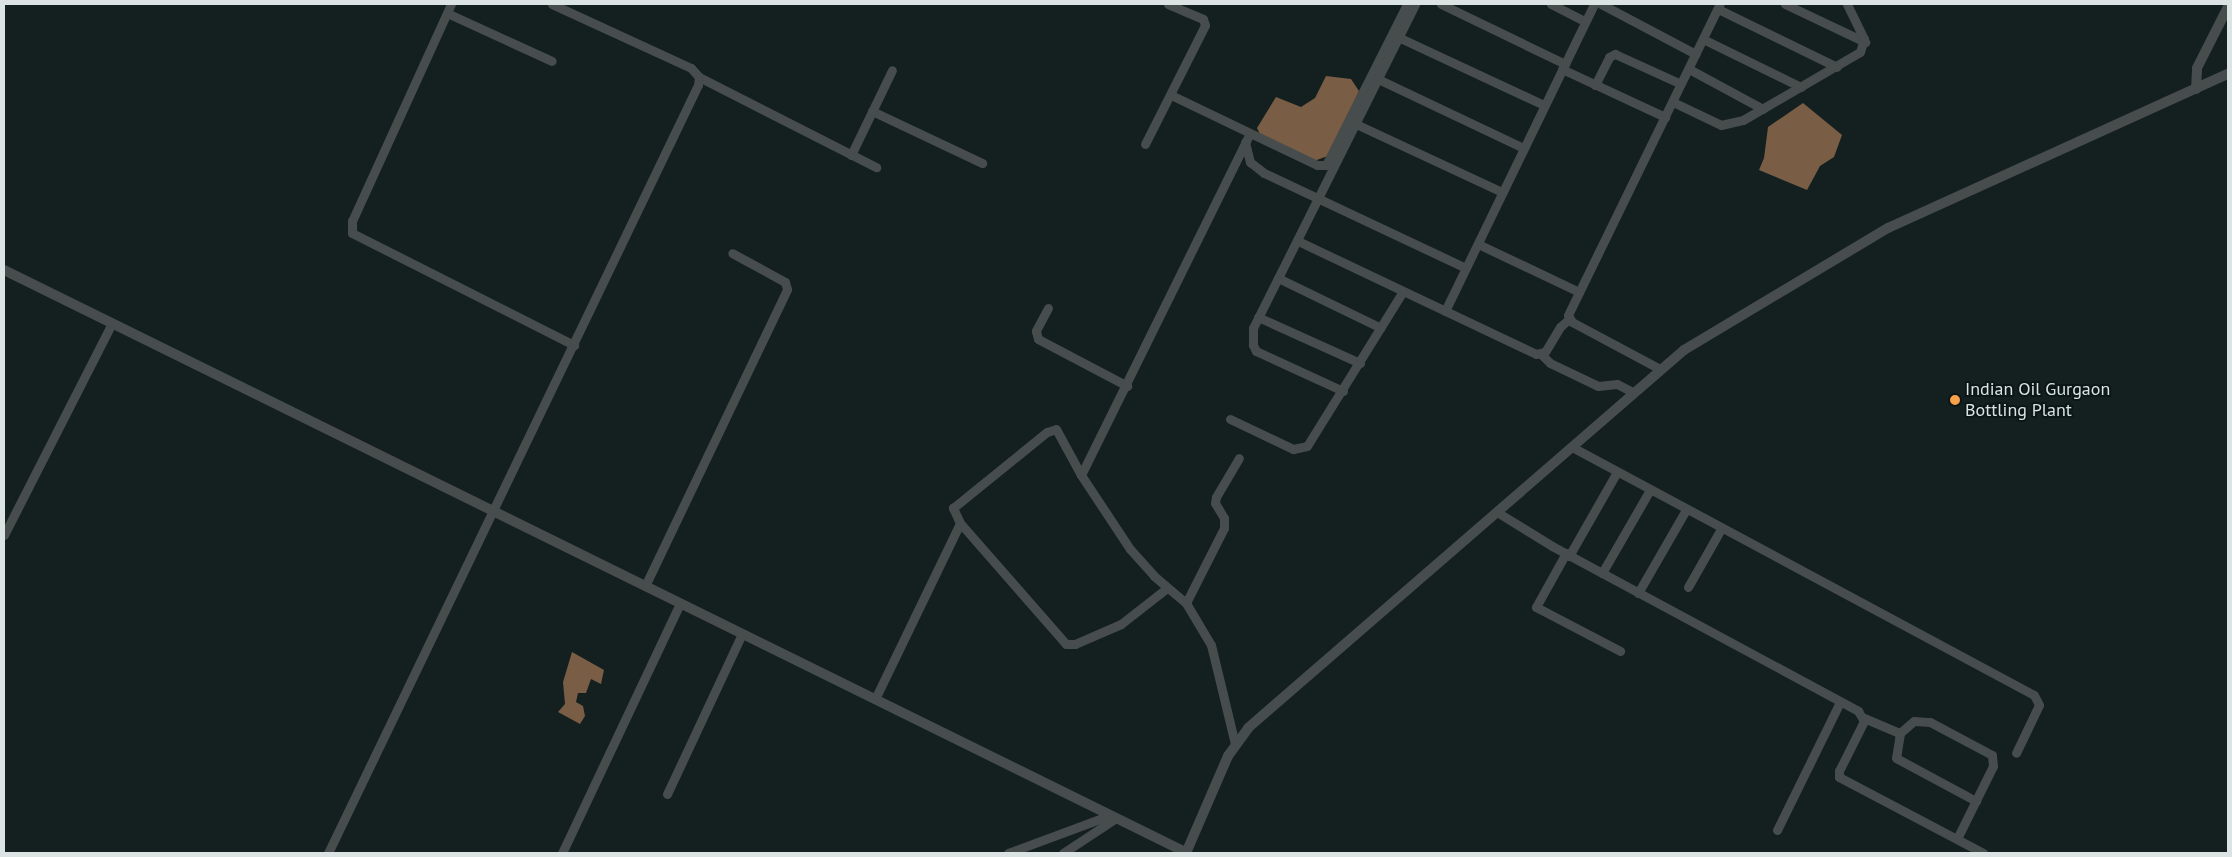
<!DOCTYPE html>
<html>
<head>
<meta charset="utf-8">
<style>
	body { margin:0 }
	#map { position:relative; width:2232px; height:857px; overflow:hidden; background:#141f20; font-family:"PT Sans",sans-serif }
	div>[style] { position:absolute }
	[style*='--x'] { left:calc(var(--x)*1px); top:calc(var(--y)*1px); width:calc(var(--w)*1px); rotate:calc(var(--a)*1deg) }
	.water>* { inset:0; background:#795d45 }
	.minor>* { height:9px; margin:-4.5px; padding:0 4.5px; transform-origin:4.5px; border-radius:4.5px; background:#474c4c }
	.tertiary>* { height:10px; margin:-5px; padding:0 5px; transform-origin:5px; border-radius:5px; background:#474c4c }
	.dots>* { width:14px; height:14px; translate:-50% -50%; box-sizing:border-box; border:2px solid #0b1616; border-radius:50% }
	span { translate:-50% -50%; white-space:nowrap; text-align:center; line-height:1.15; -webkit-text-stroke:4px #0b1616; paint-order:stroke }
	.poi-label { font-size:18px; color:#dbe3e3 }
	.left { translate:0 -50%; text-align:left }
	.frame { position:absolute; inset:0; border:5px solid #dbe3e3; pointer-events:none }
</style>
</head>
<body>
<div id="map">
	<div class="water">
		<i style="clip-path:polygon(1326px 76px,1351px 79px,1359px 91px,1328px 156px,1311px 162px,1262px 138px,1257px 128px,1276px 97px,1301px 107px,1315px 98px)"></i>
		<i style="clip-path:polygon(1803px 103px,1842px 135px,1834px 157px,1820px 166px,1807px 190px,1759px 170px,1764px 158px,1768px 127px)"></i>
		<i style="clip-path:polygon(572px 652px,604px 670px,601px 684px,591px 679px,586px 693px,578px 693px,576px 702px,583px 706px,585px 716px,580px 724px,558px 712px,565px 704px,563px 682px)"></i>
	</div>
	<div class="minor">
		<i style="--x:451;--y:4;--w:239;--a:114.5"></i>
		<i style="--x:352;--y:221;--w:12;--a:90"></i>
		<i style="--x:352;--y:233;--w:249;--a:26.8"></i>
		<i style="--x:1441;--y:4;--w:138;--a:25.8"></i>
		<i style="--x:1551;--y:4;--w:38;--a:27"></i>
		<i style="--x:1601;--y:4;--w:107;--a:27.8"></i>
		<i style="--x:1785;--y:4;--w:89;--a:25.4"></i>
		<i style="--x:1718;--y:9;--w:132;--a:26"></i>
		<i style="--x:447;--y:13;--w:115;--a:24.6"></i>
		<i style="--x:1398;--y:37;--w:161;--a:25"></i>
		<i style="--x:1703;--y:39;--w:109;--a:26.1"></i>
		<i style="--x:1562;--y:69;--w:114;--a:25"></i>
		<i style="--x:1689;--y:69;--w:84;--a:28.4"></i>
		<i style="--x:699;--y:77;--w:199;--a:27"></i>
		<i style="--x:1378;--y:79;--w:161;--a:25.4"></i>
		<i style="--x:1595;--y:85;--w:31;--a:-63"></i>
		<i style="--x:1609;--y:57;--w:7;--a:-27"></i>
		<i style="--x:1615;--y:54;--w:72;--a:24.4"></i>
		<i style="--x:1171;--y:95;--w:162;--a:25.6"></i>
		<i style="--x:1317;--y:165;--w:9;--a:0"></i>
		<i style="--x:1326;--y:165;--w:180;--a:-63.3"></i>
		<i style="--x:1673;--y:102;--w:53;--a:25.6"></i>
		<i style="--x:1721;--y:125;--w:23;--a:-13"></i>
		<i style="--x:1743;--y:120;--w:135;--a:-30.2"></i>
		<i style="--x:1860;--y:52;--w:14;--a:-73"></i>
		<i style="--x:1864;--y:39;--w:39;--a:-116"></i>
		<i style="--x:872;--y:111;--w:122;--a:25.3"></i>
		<i style="--x:1356;--y:124;--w:161;--a:25"></i>
		<i style="--x:1245;--y:142;--w:21;--a:76"></i>
		<i style="--x:1250;--y:162;--w:18;--a:38"></i>
		<i style="--x:1264;--y:173;--w:223;--a:25.2"></i>
		<i style="--x:1145;--y:144;--w:133;--a:-63.2"></i>
		<i style="--x:1205;--y:25;--w:6;--a:-108"></i>
		<i style="--x:1203;--y:19;--w:38;--a:-157"></i>
		<i style="--x:851;--y:155;--w:94;--a:-64.2"></i>
		<i style="--x:1298;--y:241;--w:263;--a:25.4"></i>
		<i style="--x:1536;--y:354;--w:9;--a:-13"></i>
		<i style="--x:1545;--y:352;--w:29;--a:-59"></i>
		<i style="--x:1560;--y:327;--w:12;--a:-42"></i>
		<i style="--x:1478;--y:244;--w:112;--a:25.4"></i>
		<i style="--x:1278;--y:278;--w:114;--a:25.9"></i>
		<i style="--x:1048;--y:308;--w:26;--a:118"></i>
		<i style="--x:1036;--y:331;--w:8;--a:76"></i>
		<i style="--x:1038;--y:339;--w:101;--a:27.8"></i>
		<i style="--x:1445;--y:311;--w:341;--a:-64.1"></i>
		<i style="--x:1258;--y:317;--w:112;--a:24.3"></i>
		<i style="--x:1541;--y:354;--w:13;--a:45"></i>
		<i style="--x:1550;--y:363;--w:53;--a:25.6"></i>
		<i style="--x:1598;--y:386;--w:19;--a:-6"></i>
		<i style="--x:1617;--y:384;--w:18;--a:27"></i>
		<i style="--x:1660;--y:369;--w:100;--a:-151.9"></i>
		<i style="--x:1572;--y:322;--w:8;--a:-120"></i>
		<i style="--x:1568;--y:315;--w:346;--a:-64"></i>
		<i style="--x:1343;--y:391;--w:96;--a:-155.3"></i>
		<i style="--x:1256;--y:351;--w:7;--a:-117"></i>
		<i style="--x:1253;--y:345;--w:17;--a:-90"></i>
		<i style="--x:1253;--y:328;--w:362;--a:-63.4"></i>
		<i style="--x:1230;--y:419;--w:70;--a:25.5"></i>
		<i style="--x:1293;--y:449;--w:14;--a:-12"></i>
		<i style="--x:1307;--y:446;--w:182;--a:-58.2"></i>
		<i style="--x:1572;--y:447;--w:524;--a:28.23"></i>
		<i style="--x:2034;--y:695;--w:11;--a:63"></i>
		<i style="--x:2039;--y:705;--w:53;--a:115.6"></i>
		<i style="--x:1081;--y:475;--w:381;--a:-63.7"></i>
		<i style="--x:1497;--y:512;--w:65;--a:31.7"></i>
		<i style="--x:1552;--y:546;--w:348;--a:28.3"></i>
		<i style="--x:1858;--y:711;--w:12;--a:59"></i>
		<i style="--x:1864;--y:721;--w:56;--a:116.6"></i>
		<i style="--x:1839;--y:771;--w:6;--a:90"></i>
		<i style="--x:1839;--y:777;--w:163;--a:27.8"></i>
		<i style="--x:4;--y:535;--w:238;--a:-63"></i>
		<i style="--x:1566;--y:553;--w:62;--a:119.1"></i>
		<i style="--x:1536;--y:607;--w:95;--a:27.6"></i>
		<i style="--x:1569;--y:556;--w:97;--a:-60.3"></i>
		<i style="--x:1602;--y:573;--w:96;--a:-60"></i>
		<i style="--x:645;--y:586;--w:329;--a:-64.4"></i>
		<i style="--x:787;--y:289;--w:7;--a:-106"></i>
		<i style="--x:785;--y:282;--w:60;--a:-151.3"></i>
		<i style="--x:1688;--y:587;--w:67;--a:-60.4"></i>
		<i style="--x:1167;--y:588;--w:58;--a:142"></i>
		<i style="--x:1121;--y:624;--w:50;--a:156.5"></i>
		<i style="--x:1075;--y:644;--w:9;--a:180"></i>
		<i style="--x:1066;--y:644;--w:161;--a:-131.2"></i>
		<i style="--x:960;--y:523;--w:17;--a:-115"></i>
		<i style="--x:953;--y:508;--w:121;--a:-39"></i>
		<i style="--x:1047;--y:432;--w:9;--a:-18"></i>
		<i style="--x:1056;--y:429;--w:52;--a:61.5"></i>
		<i style="--x:1081;--y:475;--w:89;--a:56.5"></i>
		<i style="--x:1130;--y:549;--w:36;--a:48"></i>
		<i style="--x:1154;--y:576;--w:42;--a:40.2"></i>
		<i style="--x:1638;--y:593;--w:96;--a:-60"></i>
		<i style="--x:875;--y:699;--w:195;--a:-64.2"></i>
		<i style="--x:1864;--y:718;--w:39;--a:23"></i>
		<i style="--x:1900;--y:733;--w:18;--a:-41"></i>
		<i style="--x:1914;--y:721;--w:16;--a:4"></i>
		<i style="--x:1930;--y:722;--w:70;--a:28"></i>
		<i style="--x:1992;--y:755;--w:11;--a:85"></i>
		<i style="--x:1993;--y:766;--w:81;--a:116.3"></i>
		<i style="--x:1900;--y:733;--w:25;--a:99"></i>
		<i style="--x:1896;--y:758;--w:91;--a:28.3"></i>
		<i style="--x:1235;--y:744;--w:102;--a:-103.6"></i>
		<i style="--x:1211;--y:645;--w:49;--a:-120.8"></i>
		<i style="--x:1186;--y:603;--w:84;--a:-63.1"></i>
		<i style="--x:1224;--y:528;--w:10;--a:-90"></i>
		<i style="--x:1224;--y:518;--w:17;--a:-121"></i>
		<i style="--x:1215;--y:503;--w:6;--a:-81"></i>
		<i style="--x:1216;--y:497;--w:45;--a:-59.5"></i>
		<i style="--x:667;--y:794;--w:177;--a:-64.9"></i>
		<i style="--x:1777;--y:830;--w:143;--a:-63.8"></i>
		<i style="--x:328;--y:853;--w:852;--a:-64.28"></i>
		<i style="--x:698;--y:85;--w:8;--a:-83"></i>
		<i style="--x:699;--y:77;--w:12;--a:-132"></i>
		<i style="--x:691;--y:68;--w:153;--a:-155.3"></i>
		<i style="--x:562;--y:853;--w:276;--a:-64.7"></i>
		<i style="--x:1008;--y:853;--w:110;--a:-20.3"></i>
		<i style="--x:1063;--y:853;--w:64;--a:-33.4"></i>
	</div>
	<div class="tertiary">
		<i style="--x:2196;--y:89;--w:21;--a:-87"></i>
		<i style="--x:2197;--y:68;--w:68;--a:-63.1"></i>
		<i style="--x:4;--y:270;--w:1319;--a:26.23"></i>
		<i style="--x:1186;--y:853;--w:106;--a:-66.6"></i>
		<i style="--x:1228;--y:756;--w:34;--a:-54"></i>
		<i style="--x:1248;--y:728;--w:577;--a:-40.92"></i>
		<i style="--x:1684;--y:350;--w:238;--a:-30.9"></i>
		<i style="--x:1888;--y:228;--w:373;--a:-24.4"></i>
	</div>
	<div class="dots">
		<i style="left:1955px;top:400px;background:#f7a149"></i>
	</div>
	<div class="poi-label">
		<span class="left" style="left:1965px;top:400px">Indian Oil Gurgaon<br>Bottling Plant</span>
	</div>
	<div class="frame"></div>
</div>
</body>
</html>
